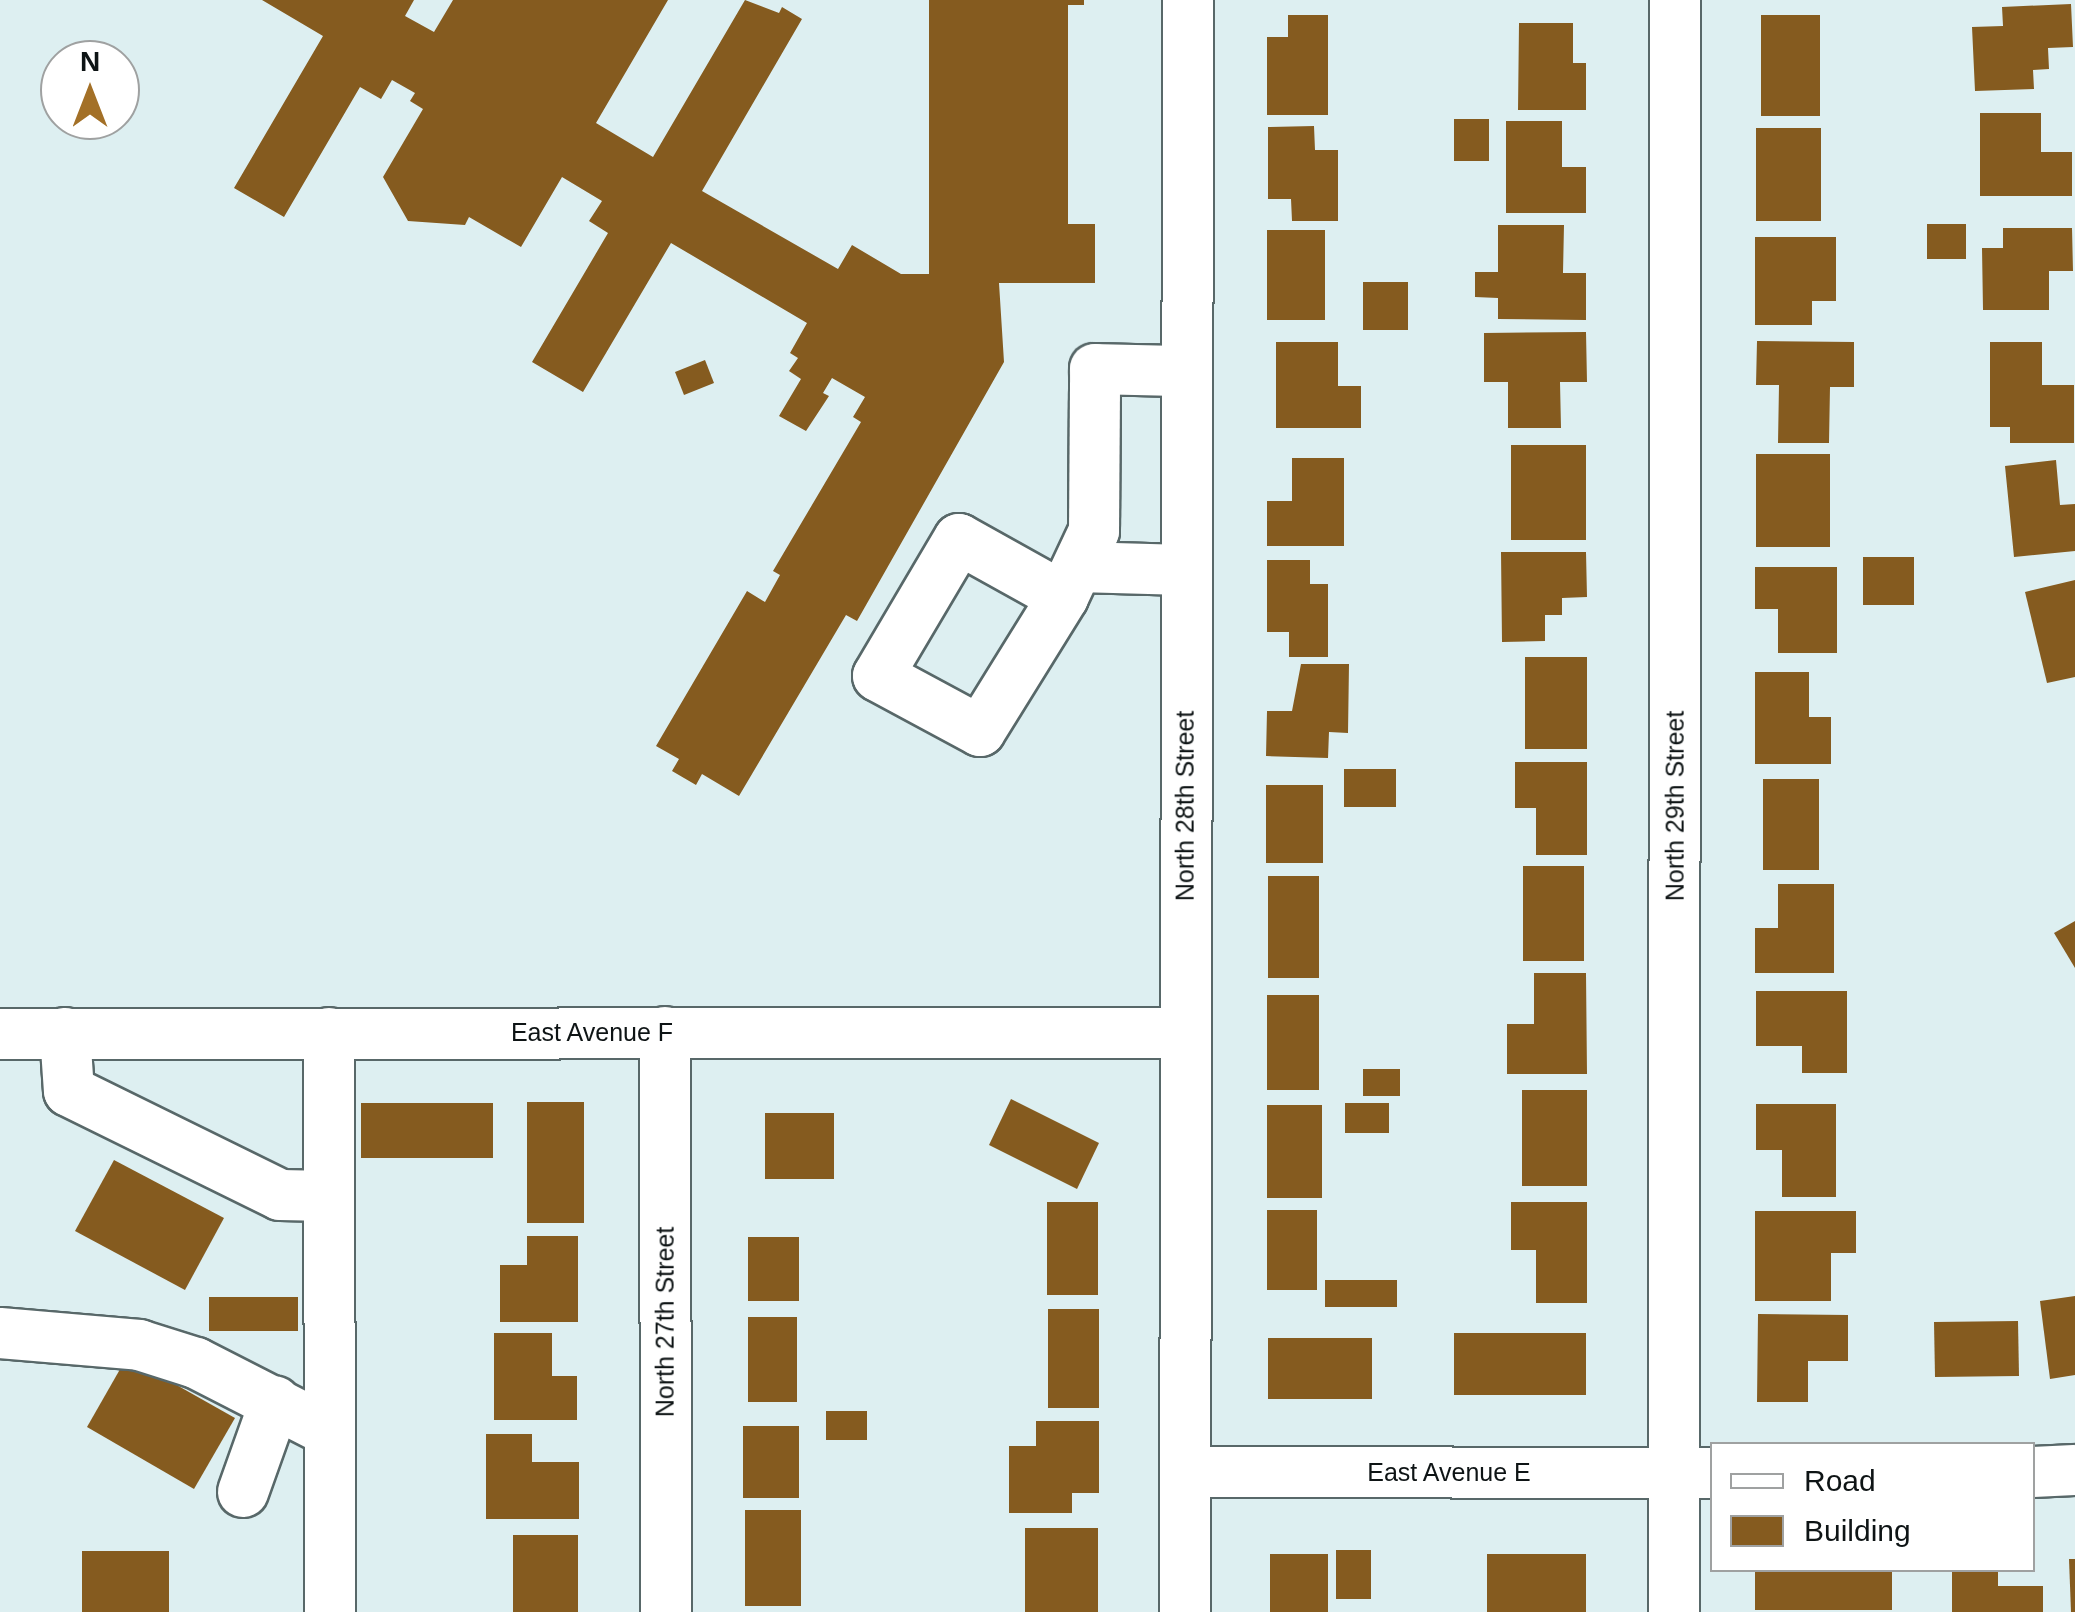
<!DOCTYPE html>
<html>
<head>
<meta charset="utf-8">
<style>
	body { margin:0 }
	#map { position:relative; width:2075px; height:1612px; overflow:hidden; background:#ddeff1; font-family:Arial,sans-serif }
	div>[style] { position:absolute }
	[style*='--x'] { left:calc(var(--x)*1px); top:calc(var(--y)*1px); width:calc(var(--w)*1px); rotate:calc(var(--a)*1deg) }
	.building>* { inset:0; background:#855b1f }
	.roads { filter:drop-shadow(2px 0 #586869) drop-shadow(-2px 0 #586869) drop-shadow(0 2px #586869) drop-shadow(0 -2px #586869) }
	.minor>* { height:50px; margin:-25px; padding:0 25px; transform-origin:25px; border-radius:25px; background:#fff }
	span { translate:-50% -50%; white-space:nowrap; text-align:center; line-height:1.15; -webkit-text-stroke:8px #fff; paint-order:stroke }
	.street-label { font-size:25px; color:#0e1415 }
	.legend { position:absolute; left:1710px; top:1442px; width:325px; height:130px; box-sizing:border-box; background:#fff; border:2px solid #9fa1a1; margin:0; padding:12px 18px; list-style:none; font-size:30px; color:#0e1415 }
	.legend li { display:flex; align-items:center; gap:20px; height:50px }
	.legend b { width:50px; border:2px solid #9fa1a1 }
	.north { position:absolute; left:40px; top:40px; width:100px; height:100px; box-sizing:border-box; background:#fff; border:2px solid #9fa1a1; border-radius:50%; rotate:0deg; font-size:28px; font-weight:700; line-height:40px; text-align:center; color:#0e1415 }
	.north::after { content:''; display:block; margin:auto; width:35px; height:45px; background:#a37027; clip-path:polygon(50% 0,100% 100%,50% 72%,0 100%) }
</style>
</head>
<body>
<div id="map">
	<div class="building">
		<i style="clip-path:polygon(262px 0,414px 0,405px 16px,434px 32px,453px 0,668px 0,596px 123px,653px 157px,745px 0,779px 13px,782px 7px,802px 19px,702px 191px,838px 269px,852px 245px,901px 274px,929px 274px,929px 0,1084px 0,1084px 5px,1068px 5px,1068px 224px,1095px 224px,1095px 283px,999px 283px,1004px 362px,857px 621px,846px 615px,739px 796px,702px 774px,696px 785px,672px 771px,679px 759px,656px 746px,747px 591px,765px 602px,780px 575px,773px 571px,861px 422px,853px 417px,865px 397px,832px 378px,823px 393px,829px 396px,806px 431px,779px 416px,801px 379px,789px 371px,798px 358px,790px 353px,807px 323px,671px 243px,583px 392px,532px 362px,608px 233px,589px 221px,602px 201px,562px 177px,521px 247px,469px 217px,465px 225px,408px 221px,383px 177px,423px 109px,410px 101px,415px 93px,392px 80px,381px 99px,360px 87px,284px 217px,234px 188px,323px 36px)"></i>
		<i style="clip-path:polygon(2071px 4px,2073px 47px,2048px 48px,2049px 69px,2033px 70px,2034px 89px,1975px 91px,1972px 27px,2003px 26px,2002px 7px)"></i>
		<i style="clip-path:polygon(1288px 15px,1328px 15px,1328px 115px,1267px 115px,1267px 37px,1288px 37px)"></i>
		<i style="clip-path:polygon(1761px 15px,1820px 15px,1820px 116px,1761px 116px)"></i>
		<i style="clip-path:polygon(1519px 23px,1573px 23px,1573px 63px,1586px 63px,1586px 110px,1518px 110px)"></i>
		<i style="clip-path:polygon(1980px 113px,2041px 113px,2041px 152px,2072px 152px,2072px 196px,1980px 196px)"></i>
		<i style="clip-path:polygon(1454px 119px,1489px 119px,1489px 161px,1454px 161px)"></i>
		<i style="clip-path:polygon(1506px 121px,1562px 121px,1562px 167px,1586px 167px,1586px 213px,1506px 213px)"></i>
		<i style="clip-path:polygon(1314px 126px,1315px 150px,1338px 150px,1338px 221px,1292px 221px,1291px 199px,1268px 199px,1268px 127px)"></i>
		<i style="clip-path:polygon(1756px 128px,1821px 128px,1821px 221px,1756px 221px)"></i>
		<i style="clip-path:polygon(1927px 224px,1966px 224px,1966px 259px,1927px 259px)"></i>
		<i style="clip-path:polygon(1498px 225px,1564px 225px,1563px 273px,1586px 273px,1586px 320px,1498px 319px,1498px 298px,1475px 297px,1475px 272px,1498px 272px)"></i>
		<i style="clip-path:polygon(2003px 228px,2072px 228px,2073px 271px,2049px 271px,2049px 310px,1983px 310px,1982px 248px,2003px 248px)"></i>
		<i style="clip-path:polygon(1267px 230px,1325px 230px,1325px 320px,1267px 320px)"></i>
		<i style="clip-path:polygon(1755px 237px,1836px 237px,1836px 301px,1812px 301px,1812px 325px,1755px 325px)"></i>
		<i style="clip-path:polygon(1363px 282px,1408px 282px,1408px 330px,1363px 330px)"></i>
		<i style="clip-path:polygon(1586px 332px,1587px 382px,1560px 382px,1561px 428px,1508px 428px,1508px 382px,1484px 382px,1484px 333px)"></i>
		<i style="clip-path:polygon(1757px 341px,1854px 342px,1854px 387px,1830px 387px,1829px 443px,1778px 443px,1779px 385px,1756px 385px)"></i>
		<i style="clip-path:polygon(1276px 342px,1338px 342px,1338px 386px,1361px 386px,1361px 428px,1276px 428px)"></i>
		<i style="clip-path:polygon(1990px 342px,2042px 342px,2042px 385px,2074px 385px,2074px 443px,2010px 443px,2010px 427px,1990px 427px)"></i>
		<i style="clip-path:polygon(705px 360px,714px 383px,684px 395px,675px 372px)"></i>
		<i style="clip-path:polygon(1511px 445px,1586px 445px,1586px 540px,1511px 540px)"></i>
		<i style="clip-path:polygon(1756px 454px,1830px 454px,1830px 547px,1756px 547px)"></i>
		<i style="clip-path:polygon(1292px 458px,1344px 458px,1344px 546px,1267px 546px,1267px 501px,1292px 501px)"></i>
		<i style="clip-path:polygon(2056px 460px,2060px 505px,2075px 504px,2075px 551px,2014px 557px,2005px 466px)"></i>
		<i style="clip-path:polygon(1501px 552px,1586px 552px,1587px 597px,1562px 598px,1562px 615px,1545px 615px,1545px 641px,1502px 642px)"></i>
		<i style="clip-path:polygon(1863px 557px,1914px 557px,1914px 605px,1863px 605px)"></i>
		<i style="clip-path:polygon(1267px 560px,1310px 560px,1310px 584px,1328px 584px,1328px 657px,1289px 657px,1289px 632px,1267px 632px)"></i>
		<i style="clip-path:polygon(1755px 567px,1837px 567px,1837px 653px,1778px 653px,1778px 609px,1755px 609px)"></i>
		<i style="clip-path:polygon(2075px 580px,2075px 677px,2047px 683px,2025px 592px)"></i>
		<i style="clip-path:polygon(1525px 657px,1587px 657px,1587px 749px,1525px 749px)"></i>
		<i style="clip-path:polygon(1301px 664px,1349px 664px,1348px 733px,1329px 732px,1328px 758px,1266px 756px,1267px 711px,1292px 711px)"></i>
		<i style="clip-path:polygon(1755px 672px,1809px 672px,1809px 717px,1831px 717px,1831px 764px,1755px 764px)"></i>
		<i style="clip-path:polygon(1515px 762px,1587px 762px,1587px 855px,1536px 855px,1536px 808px,1515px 808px)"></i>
		<i style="clip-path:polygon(1344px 769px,1396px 769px,1396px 807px,1344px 807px)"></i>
		<i style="clip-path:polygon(1763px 779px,1819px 779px,1819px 870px,1763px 870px)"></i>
		<i style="clip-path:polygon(1266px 785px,1323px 785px,1323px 863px,1266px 863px)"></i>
		<i style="clip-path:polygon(1523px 866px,1584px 866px,1584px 961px,1523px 961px)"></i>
		<i style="clip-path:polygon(1268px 876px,1319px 876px,1319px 978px,1268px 978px)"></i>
		<i style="clip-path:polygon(1778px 884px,1834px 884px,1834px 973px,1755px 973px,1755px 928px,1778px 928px)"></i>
		<i style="clip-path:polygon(2075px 921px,2075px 968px,2054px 933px)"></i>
		<i style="clip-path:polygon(1534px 973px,1586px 973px,1587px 1074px,1507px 1074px,1507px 1024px,1534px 1024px)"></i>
		<i style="clip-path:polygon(1756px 991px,1847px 991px,1847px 1073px,1802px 1073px,1802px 1046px,1756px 1046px)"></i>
		<i style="clip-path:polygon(1267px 995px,1319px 995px,1319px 1090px,1267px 1090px)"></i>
		<i style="clip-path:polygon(1363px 1069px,1400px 1069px,1400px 1096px,1363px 1096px)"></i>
		<i style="clip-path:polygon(1522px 1090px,1587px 1090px,1587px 1186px,1522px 1186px)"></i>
		<i style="clip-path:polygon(1011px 1099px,1099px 1143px,1077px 1189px,989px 1145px)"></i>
		<i style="clip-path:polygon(527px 1102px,584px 1102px,584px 1223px,527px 1223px)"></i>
		<i style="clip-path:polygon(361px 1103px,493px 1103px,493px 1158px,361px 1158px)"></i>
		<i style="clip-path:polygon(1345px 1103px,1389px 1103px,1389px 1133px,1345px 1133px)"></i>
		<i style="clip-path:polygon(1756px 1104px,1836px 1104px,1836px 1197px,1782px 1197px,1782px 1150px,1756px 1150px)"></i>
		<i style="clip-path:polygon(1267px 1105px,1322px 1105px,1322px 1198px,1267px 1198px)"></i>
		<i style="clip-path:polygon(765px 1113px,834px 1113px,834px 1179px,765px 1179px)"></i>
		<i style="clip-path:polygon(114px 1160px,224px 1218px,185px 1290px,75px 1231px)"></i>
		<i style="clip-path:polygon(1047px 1202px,1098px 1202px,1098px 1295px,1047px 1295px)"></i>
		<i style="clip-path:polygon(1511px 1202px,1587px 1202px,1587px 1303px,1536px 1303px,1536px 1250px,1511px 1250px)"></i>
		<i style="clip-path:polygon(1267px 1210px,1317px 1210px,1317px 1290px,1267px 1290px)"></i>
		<i style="clip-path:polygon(1755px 1211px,1856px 1211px,1856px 1253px,1831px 1253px,1831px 1301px,1755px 1301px)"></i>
		<i style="clip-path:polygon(527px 1236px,578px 1236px,578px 1322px,500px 1322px,500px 1265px,527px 1265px)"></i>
		<i style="clip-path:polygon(748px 1237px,799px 1237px,799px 1301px,748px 1301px)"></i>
		<i style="clip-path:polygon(1325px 1280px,1397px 1280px,1397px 1307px,1325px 1307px)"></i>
		<i style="clip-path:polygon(2075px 1296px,2075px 1375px,2050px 1379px,2040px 1301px)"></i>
		<i style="clip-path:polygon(209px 1297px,298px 1297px,298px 1331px,209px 1331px)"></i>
		<i style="clip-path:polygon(1048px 1309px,1099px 1309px,1099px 1408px,1048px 1408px)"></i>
		<i style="clip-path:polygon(1758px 1314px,1848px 1315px,1848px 1361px,1808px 1361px,1808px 1402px,1757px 1402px)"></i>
		<i style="clip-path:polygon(748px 1317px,797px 1317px,797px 1402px,748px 1402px)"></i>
		<i style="clip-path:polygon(2018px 1321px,2019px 1376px,1935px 1377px,1934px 1322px)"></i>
		<i style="clip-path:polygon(494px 1333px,552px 1333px,552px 1376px,577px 1376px,577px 1420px,494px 1420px)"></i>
		<i style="clip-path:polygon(1454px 1333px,1586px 1333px,1586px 1395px,1454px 1395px)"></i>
		<i style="clip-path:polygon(1268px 1338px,1372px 1338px,1372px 1399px,1268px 1399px)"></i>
		<i style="clip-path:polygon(127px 1357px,235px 1418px,194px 1489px,87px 1427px)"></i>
		<i style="clip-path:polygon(826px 1411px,867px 1411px,867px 1440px,826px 1440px)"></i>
		<i style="clip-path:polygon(1036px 1421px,1099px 1421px,1099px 1493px,1072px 1493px,1072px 1513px,1009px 1513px,1009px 1446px,1036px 1446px)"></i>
		<i style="clip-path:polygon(743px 1426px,799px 1426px,799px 1498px,743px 1498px)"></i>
		<i style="clip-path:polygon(486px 1434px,532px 1434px,532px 1462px,579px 1462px,579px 1519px,486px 1519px)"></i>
		<i style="clip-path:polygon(745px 1510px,801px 1510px,801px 1606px,745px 1606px)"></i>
		<i style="clip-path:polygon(1025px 1528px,1098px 1528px,1098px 1612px,1025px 1612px)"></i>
		<i style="clip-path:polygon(513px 1535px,578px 1535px,578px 1612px,513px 1612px)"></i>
		<i style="clip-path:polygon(1336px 1550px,1371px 1550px,1371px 1599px,1336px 1599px)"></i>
		<i style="clip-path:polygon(82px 1551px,169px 1551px,169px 1612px,82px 1612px)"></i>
		<i style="clip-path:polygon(1270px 1554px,1328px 1554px,1328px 1612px,1270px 1612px)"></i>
		<i style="clip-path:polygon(1487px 1554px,1586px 1554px,1586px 1612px,1487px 1612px)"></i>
		<i style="clip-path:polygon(2069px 1559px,2075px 1559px,2075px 1612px,2071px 1612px)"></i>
		<i style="clip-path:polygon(1755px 1570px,1892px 1570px,1892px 1610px,1755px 1610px)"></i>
		<i style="clip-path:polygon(1952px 1570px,1998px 1570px,1998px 1586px,2043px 1586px,2043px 1612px,1952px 1612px)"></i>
	</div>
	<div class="roads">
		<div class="minor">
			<i style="--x:1078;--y:567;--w:107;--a:1.6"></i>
			<i style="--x:1063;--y:597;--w:119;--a:-150.9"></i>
			<i style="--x:959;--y:539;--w:159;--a:120.6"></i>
			<i style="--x:878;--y:676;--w:116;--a:28.3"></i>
			<i style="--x:980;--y:731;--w:158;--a:-58.2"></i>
			<i style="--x:1063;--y:597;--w:73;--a:-64.8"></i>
			<i style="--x:1094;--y:531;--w:162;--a:-89.6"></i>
			<i style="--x:1095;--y:369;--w:91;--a:1.3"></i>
			<i style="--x:665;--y:1032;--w:580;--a:89.9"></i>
			<i style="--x:65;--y:1033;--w:58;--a:86.1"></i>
			<i style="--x:69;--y:1091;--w:235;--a:26.2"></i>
			<i style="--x:280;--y:1195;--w:49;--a:1.2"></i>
			<i style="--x:329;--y:1033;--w:579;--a:89.9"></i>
			<i style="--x:0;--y:1034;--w:1184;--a:-0.05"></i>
			<i style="--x:0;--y:1333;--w:140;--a:4.9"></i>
			<i style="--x:139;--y:1345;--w:60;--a:17.5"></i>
			<i style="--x:196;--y:1363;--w:149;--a:27.1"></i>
			<i style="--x:1185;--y:1472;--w:527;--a:0.11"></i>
			<i style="--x:2032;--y:1472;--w:43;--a:-2.7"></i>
			<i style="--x:243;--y:1492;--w:96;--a:-70.4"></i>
			<i style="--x:1185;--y:1612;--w:1612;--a:-89.89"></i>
			<i style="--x:1674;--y:1612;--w:1612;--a:-89.96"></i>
		</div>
	</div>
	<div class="street-label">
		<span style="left:1185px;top:806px;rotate:-90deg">North 28th Street</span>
		<span style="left:1675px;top:806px;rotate:-90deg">North 29th Street</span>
		<span style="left:592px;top:1032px">East Avenue F</span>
		<span style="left:665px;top:1322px;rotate:-90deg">North 27th Street</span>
		<span style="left:1449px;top:1472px">East Avenue E</span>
	</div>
	<ul class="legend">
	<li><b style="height:12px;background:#fff"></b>Road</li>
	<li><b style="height:28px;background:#855b1f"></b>Building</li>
	</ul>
	<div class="north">N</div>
</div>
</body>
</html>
